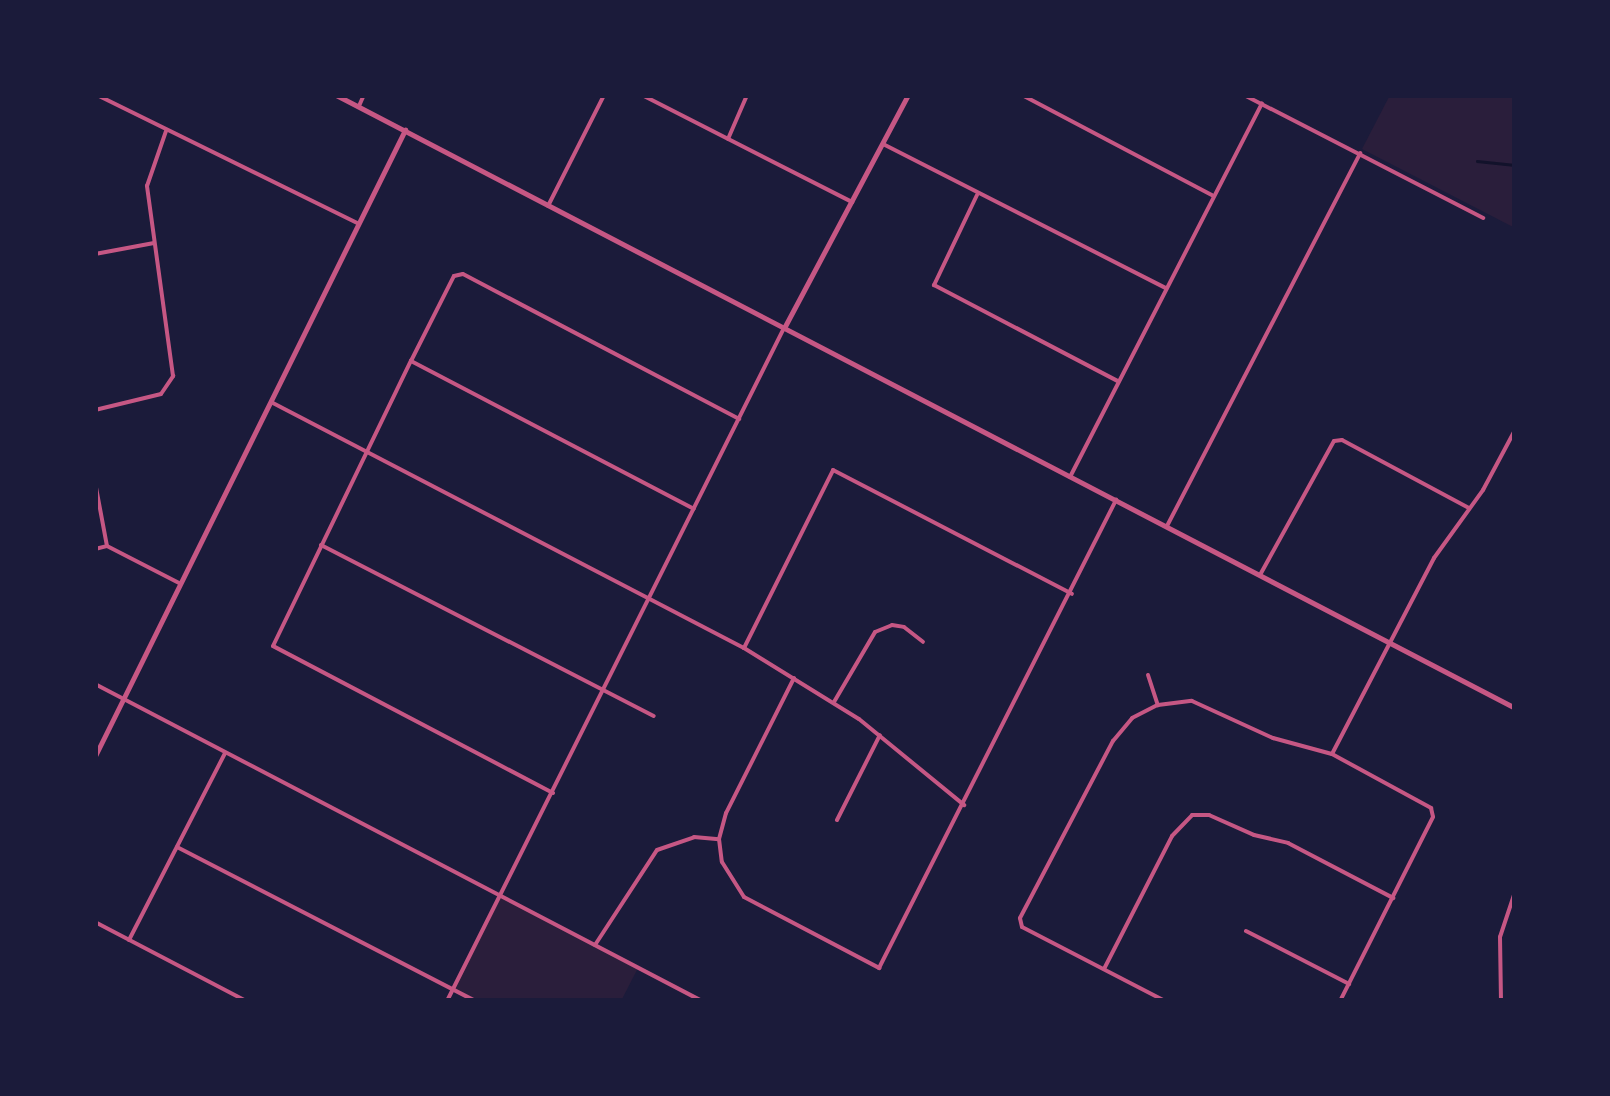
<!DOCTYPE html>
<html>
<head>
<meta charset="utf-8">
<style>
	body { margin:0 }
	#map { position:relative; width:1610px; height:1096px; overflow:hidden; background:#1b1b3a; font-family:"Crimson Pro",serif }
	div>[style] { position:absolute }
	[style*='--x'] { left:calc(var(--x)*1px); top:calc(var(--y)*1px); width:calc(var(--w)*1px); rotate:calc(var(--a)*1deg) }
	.green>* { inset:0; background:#2a1e3b }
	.stream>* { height:2.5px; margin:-1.25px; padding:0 1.25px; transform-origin:1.25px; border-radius:1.25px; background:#12122b }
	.minor>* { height:4px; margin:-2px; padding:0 2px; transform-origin:2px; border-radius:2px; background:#c65784 }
	.tertiary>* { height:5px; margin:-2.5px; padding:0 2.5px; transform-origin:2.5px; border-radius:2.5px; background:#c65784 }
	span { translate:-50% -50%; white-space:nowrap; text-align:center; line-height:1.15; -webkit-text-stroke:9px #1b1b3a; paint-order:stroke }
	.frame { position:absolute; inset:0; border:98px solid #1b1b3a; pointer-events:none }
</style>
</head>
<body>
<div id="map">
	<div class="green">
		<i style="clip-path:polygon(1390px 95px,1515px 95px,1515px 228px,1362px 149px)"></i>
		<i style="clip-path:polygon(501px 894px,638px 968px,621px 1001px,476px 1001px,453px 989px)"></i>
	</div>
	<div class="stream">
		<i style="--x:1477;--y:161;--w:38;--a:6"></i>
	</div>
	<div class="minor">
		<i style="--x:97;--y:95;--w:290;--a:26.2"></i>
		<i style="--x:642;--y:95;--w:236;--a:27"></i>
		<i style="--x:1022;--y:95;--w:215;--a:27.8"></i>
		<i style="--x:1244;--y:95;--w:269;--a:27.2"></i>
		<i style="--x:359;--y:106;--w:12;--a:-66"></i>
		<i style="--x:728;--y:139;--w:48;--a:-66.6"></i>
		<i style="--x:883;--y:144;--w:318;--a:27"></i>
		<i style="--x:977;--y:195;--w:100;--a:115.5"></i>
		<i style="--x:934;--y:285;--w:208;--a:27.6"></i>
		<i style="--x:548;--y:206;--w:124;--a:-63.2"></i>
		<i style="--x:95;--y:254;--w:60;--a:-10.6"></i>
		<i style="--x:411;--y:361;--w:319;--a:27.6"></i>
		<i style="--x:271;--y:402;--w:533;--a:27.48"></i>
		<i style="--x:744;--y:648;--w:135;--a:31.7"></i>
		<i style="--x:859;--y:719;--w:136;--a:39.3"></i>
		<i style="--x:95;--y:410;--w:68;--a:-13.6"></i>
		<i style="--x:161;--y:394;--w:22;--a:-56"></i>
		<i style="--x:173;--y:376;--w:192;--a:-97.8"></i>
		<i style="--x:147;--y:186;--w:58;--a:-70.9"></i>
		<i style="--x:1070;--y:477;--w:420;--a:-62.8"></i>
		<i style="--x:95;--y:482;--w:65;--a:79.4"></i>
		<i style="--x:1167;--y:526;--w:420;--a:-62.6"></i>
		<i style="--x:321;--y:545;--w:374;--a:27.2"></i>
		<i style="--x:95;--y:549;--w:12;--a:-14"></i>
		<i style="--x:107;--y:546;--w:81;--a:27.2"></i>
		<i style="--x:1260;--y:575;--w:153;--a:-61.1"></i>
		<i style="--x:1334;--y:441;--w:8;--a:-7"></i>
		<i style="--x:1342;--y:440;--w:144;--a:28.2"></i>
		<i style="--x:744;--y:648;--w:199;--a:-63.4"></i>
		<i style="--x:833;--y:470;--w:269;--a:27.4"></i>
		<i style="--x:1148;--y:675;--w:32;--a:72"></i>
		<i style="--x:794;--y:678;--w:151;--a:116.7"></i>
		<i style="--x:726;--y:813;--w:27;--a:105"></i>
		<i style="--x:719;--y:839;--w:23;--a:83"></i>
		<i style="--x:722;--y:862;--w:41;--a:57.8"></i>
		<i style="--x:744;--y:897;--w:153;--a:27.7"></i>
		<i style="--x:879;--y:968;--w:525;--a:-63.14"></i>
		<i style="--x:95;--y:684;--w:685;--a:27.58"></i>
		<i style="--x:834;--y:702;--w:81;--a:-59.6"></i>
		<i style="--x:875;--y:632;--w:18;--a:-22"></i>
		<i style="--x:892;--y:625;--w:12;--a:9"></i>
		<i style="--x:904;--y:627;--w:24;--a:38"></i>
		<i style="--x:1332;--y:754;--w:221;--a:-62.5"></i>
		<i style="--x:1434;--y:558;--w:84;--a:-54.2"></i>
		<i style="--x:1483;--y:490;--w:68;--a:-61.9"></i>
		<i style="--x:553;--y:793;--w:316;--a:-152.3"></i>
		<i style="--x:273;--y:646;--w:317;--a:-64.2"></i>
		<i style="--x:411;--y:361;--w:95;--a:-63.2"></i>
		<i style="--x:454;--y:276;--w:9;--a:-13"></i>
		<i style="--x:463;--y:274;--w:312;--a:27.7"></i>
		<i style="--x:837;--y:820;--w:95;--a:-63.2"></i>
		<i style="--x:177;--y:847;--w:336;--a:27.3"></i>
		<i style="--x:95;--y:922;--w:170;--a:27.6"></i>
		<i style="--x:1246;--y:931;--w:116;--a:27.2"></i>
		<i style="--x:129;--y:940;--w:210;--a:-62.8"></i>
		<i style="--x:595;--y:945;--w:113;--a:-56.9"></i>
		<i style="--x:657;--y:850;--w:39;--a:-19"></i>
		<i style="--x:694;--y:837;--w:25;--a:5"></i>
		<i style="--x:1104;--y:969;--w:149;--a:-62.9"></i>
		<i style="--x:1172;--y:836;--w:29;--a:-46"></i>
		<i style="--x:1192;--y:815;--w:17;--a:0"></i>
		<i style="--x:1209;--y:815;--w:49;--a:24"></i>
		<i style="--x:1254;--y:835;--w:35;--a:13"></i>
		<i style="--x:1288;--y:843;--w:119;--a:27.6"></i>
		<i style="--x:447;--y:1001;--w:753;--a:-63.4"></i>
		<i style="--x:1165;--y:1001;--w:161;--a:-152.6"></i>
		<i style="--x:1022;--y:927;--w:9;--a:-103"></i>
		<i style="--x:1020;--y:918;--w:200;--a:-62.3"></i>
		<i style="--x:1113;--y:741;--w:30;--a:-50"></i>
		<i style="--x:1132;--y:718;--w:29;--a:-27"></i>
		<i style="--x:1158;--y:705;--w:34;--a:-7"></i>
		<i style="--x:1192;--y:701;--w:89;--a:24.6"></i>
		<i style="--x:1273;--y:738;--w:61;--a:15.2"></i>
		<i style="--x:1332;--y:754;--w:113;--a:28.6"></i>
		<i style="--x:1431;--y:808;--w:9;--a:77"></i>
		<i style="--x:1433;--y:817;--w:206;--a:116.8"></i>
		<i style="--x:1501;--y:1001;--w:64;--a:-90.9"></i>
		<i style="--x:1500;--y:937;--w:47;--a:-71.6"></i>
	</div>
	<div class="tertiary">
		<i style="--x:336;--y:95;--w:1329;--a:27.47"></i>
		<i style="--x:784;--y:328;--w:264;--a:-62"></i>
		<i style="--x:95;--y:756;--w:699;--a:-63.66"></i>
	</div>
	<div class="frame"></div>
</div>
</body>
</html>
